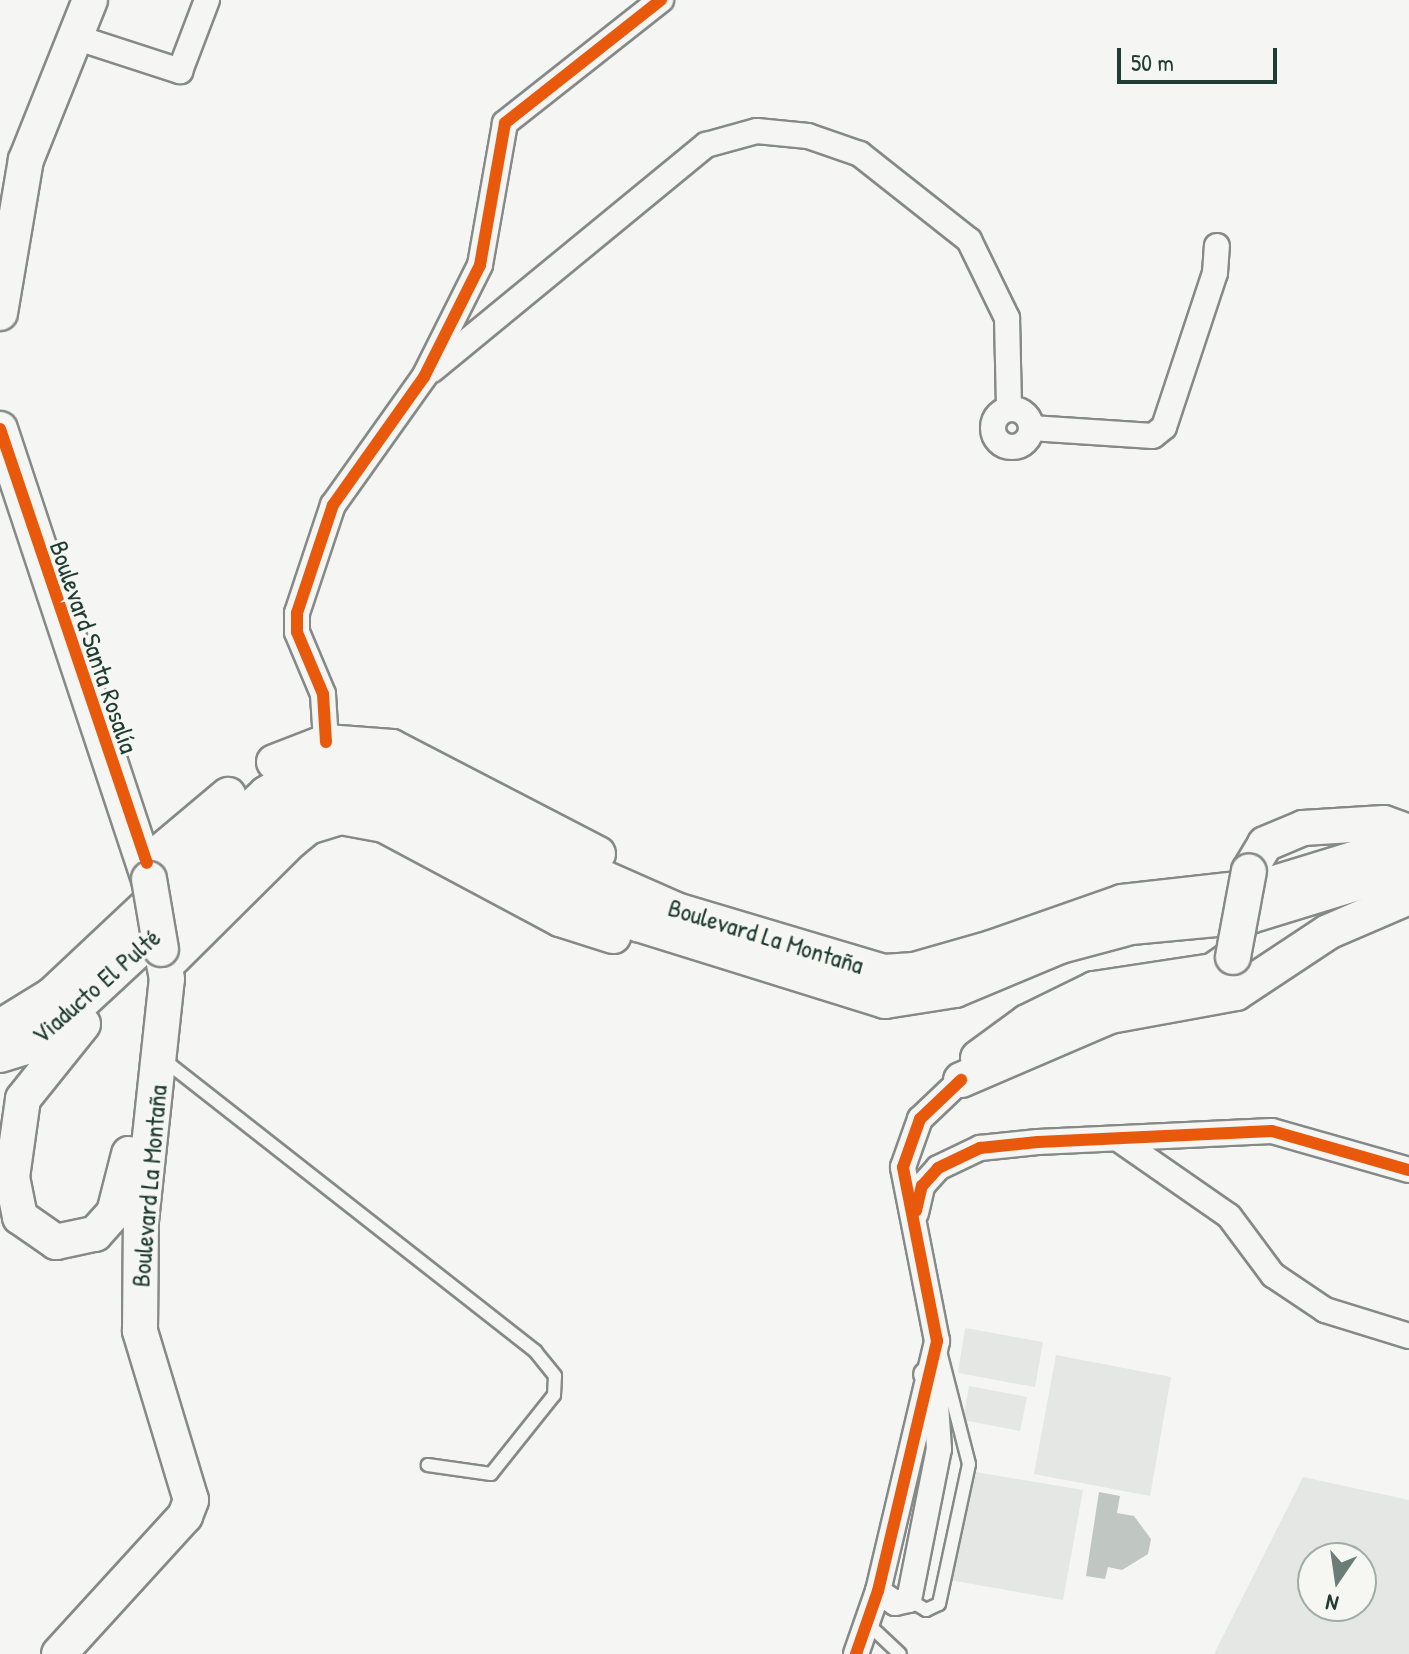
<!DOCTYPE html>
<html>
<head>
<meta charset="utf-8">
<style>
	body { margin:0 }
	#map { position:relative; width:1409px; height:1654px; overflow:hidden; background:#f5f5f3; font-family:"Patrick Hand",sans-serif }
	div>[style] { position:absolute }
	[style*='--x'] { left:calc(var(--x)*1px); top:calc(var(--y)*1px); width:calc(var(--w)*1px); rotate:calc(var(--a)*1deg) }
	.green>* { inset:0; background:#e4e7e3 }
	.water>* { inset:0; background:#c0c7c3 }
	.roads { filter:drop-shadow(2px 0 #858a88) drop-shadow(-2px 0 #858a88) drop-shadow(0 2px #858a88) drop-shadow(0 -2px #858a88) }
	.lane>* { height:12px; margin:-6px; padding:0 6px; transform-origin:6px; border-radius:6px; background:#f5f5f3 }
	.street>* { height:24px; margin:-12px; padding:0 12px; transform-origin:12px; border-radius:12px; background:#f5f5f3 }
	.street>.ring { margin:-12px; padding:0; box-sizing:content-box; background:none; border:24px solid #f5f5f3; border-radius:50% }
	.secondary>* { height:34px; margin:-17px; padding:0 17px; transform-origin:17px; border-radius:17px; background:#f5f5f3 }
	.bridges { filter:drop-shadow(2px 0 #858a88) drop-shadow(-2px 0 #858a88) drop-shadow(0 2px #858a88) drop-shadow(0 -2px #858a88) }
	.secondary-bridge>* { height:34px; margin:-17px; padding:0 17px; transform-origin:17px; border-radius:17px; background:#f5f5f3 }
	.cycleway>* { height:12px; margin:-6px; padding:0 6px; transform-origin:6px; border-radius:6px; background:#e8590c }
	span { translate:-50% -50%; white-space:nowrap; text-align:center; line-height:1.15; -webkit-text-stroke:7px #f6f6f2; paint-order:stroke }
	.street-label { font-size:26px; color:#1f3d34 }
	.north { position:absolute; left:1297px; top:1542px; width:80px; height:80px; box-sizing:border-box; background:#f6f6f2; border:2px solid #a0aca6; border-radius:50%; rotate:193deg; font-size:22px; font-weight:700; line-height:32px; text-align:center; color:#1f3d34 }
	.north::after { content:''; display:block; margin:auto; width:28px; height:36px; background:#6a7d77; clip-path:polygon(50% 0,100% 100%,50% 72%,0 100%) }
	.scale { position:absolute; left:1117px; top:48px; width:160px; height:36px; box-sizing:border-box; border:4px solid #1f3d34; border-top:0; padding-left:10px; font-size:24px; line-height:28px; white-space:nowrap; color:#1f3d34; -webkit-text-stroke:6px #f6f6f2; paint-order:stroke }
</style>
</head>
<body>
<div id="map">
	<div class="green">
		<i style="clip-path:polygon(965px 1328px,1043px 1342px,1035px 1387px,958px 1373px)"></i>
		<i style="clip-path:polygon(1056px 1355px,1171px 1377px,1150px 1496px,1034px 1474px)"></i>
		<i style="clip-path:polygon(969px 1386px,1027px 1397px,1020px 1431px,963px 1420px)"></i>
		<i style="clip-path:polygon(969px 1471px,1083px 1490px,1063px 1600px,950px 1580px)"></i>
		<i style="clip-path:polygon(evenodd,1303px 1477px,1409px 1500px,1409px 1654px,1214px 1654px,1303px 1477px,1313px 1558px,1361px 1558px,1361px 1606px,1313px 1606px,1313px 1558px)"></i>
	</div>
	<div class="water">
		<i style="clip-path:polygon(1099px 1492px,1120px 1496px,1117px 1513px,1134px 1516px,1151px 1539px,1148px 1554px,1122px 1570px,1108px 1567px,1105px 1579px,1086px 1576px)"></i>
	</div>
	<div class="roads">
		<div class="lane">
			<i style="--x:164;--y:1060;--w:472;--a:38.1"></i>
			<i style="--x:535;--y:1351;--w:32;--a:51"></i>
			<i style="--x:555;--y:1376;--w:19;--a:93"></i>
			<i style="--x:554;--y:1395;--w:101;--a:128.6"></i>
			<i style="--x:491;--y:1474;--w:64;--a:-171.9"></i>
			<i style="--x:909;--y:1600;--w:20;--a:30"></i>
			<i style="--x:926;--y:1610;--w:14;--a:-25"></i>
			<i style="--x:939;--y:1604;--w:143;--a:-77.9"></i>
			<i style="--x:969;--y:1464;--w:117;--a:-104.4"></i>
			<i style="--x:867;--y:1623;--w:45;--a:43.2"></i>
		</div>
		<div class="street">
			<i style="--x:72;--y:36;--w:114;--a:18"></i>
			<i style="--x:180;--y:71;--w:76;--a:-69.2"></i>
			<i style="--x:432;--y:370;--w:355;--a:-39.4"></i>
			<i style="--x:706;--y:145;--w:53;--a:-15.4"></i>
			<i style="--x:757;--y:131;--w:51;--a:5.6"></i>
			<i style="--x:808;--y:136;--w:55;--a:19.1"></i>
			<i style="--x:860;--y:154;--w:139;--a:38.3"></i>
			<i style="--x:969;--y:240;--w:87;--a:64"></i>
			<i style="--x:1007;--y:318;--w:90;--a:88.7"></i>
			<i class="ring" style="left:993px;top:409px;width:14px;height:14px"></i>
			<i style="--x:1031;--y:428;--w:122;--a:3.8"></i>
			<i style="--x:1153;--y:436;--w:14;--a:-39"></i>
			<i style="--x:1164;--y:427;--w:162;--a:-71.7"></i>
			<i style="--x:1215;--y:273;--w:27;--a:-86"></i>
			<i style="--x:326;--y:742;--w:48;--a:-93.6"></i>
			<i style="--x:323;--y:694;--w:67;--a:-112.8"></i>
			<i style="--x:297;--y:632;--w:19;--a:-90"></i>
			<i style="--x:297;--y:613;--w:114;--a:-71.6"></i>
			<i style="--x:333;--y:505;--w:157;--a:-54.6"></i>
			<i style="--x:424;--y:377;--w:125;--a:-63.4"></i>
			<i style="--x:480;--y:265;--w:144;--a:-80"></i>
			<i style="--x:505;--y:123;--w:199;--a:-38.3"></i>
			<i style="--x:1121;--y:1141;--w:131;--a:34.8"></i>
			<i style="--x:1229;--y:1216;--w:74;--a:53.3"></i>
			<i style="--x:1273;--y:1275;--w:63;--a:33.9"></i>
			<i style="--x:1325;--y:1310;--w:88;--a:17.2"></i>
			<i style="--x:916;--y:1213;--w:28;--a:-77"></i>
			<i style="--x:922;--y:1186;--w:24;--a:-48"></i>
			<i style="--x:938;--y:1168;--w:47;--a:-25.5"></i>
			<i style="--x:980;--y:1148;--w:58;--a:-5.9"></i>
			<i style="--x:1038;--y:1142;--w:234;--a:-2.7"></i>
			<i style="--x:1272;--y:1131;--w:142;--a:15.9"></i>
			<i style="--x:878;--y:1591;--w:21;--a:35"></i>
			<i style="--x:895;--y:1603;--w:14;--a:-12"></i>
			<i style="--x:909;--y:1600;--w:154;--a:-78.8"></i>
			<i style="--x:939;--y:1449;--w:60;--a:-93.8"></i>
			<i style="--x:935;--y:1389;--w:17;--a:-121"></i>
			<i style="--x:856;--y:1654;--w:67;--a:-70.8"></i>
			<i style="--x:878;--y:1591;--w:257;--a:-76.7"></i>
			<i style="--x:937;--y:1341;--w:177;--a:-101.1"></i>
			<i style="--x:903;--y:1167;--w:51;--a:-70.5"></i>
			<i style="--x:920;--y:1119;--w:57;--a:-43.6"></i>
		</div>
		<div class="secondary">
			<i style="--x:0;--y:313;--w:155;--a:-80.4"></i>
			<i style="--x:26;--y:160;--w:172;--a:-68.2"></i>
			<i style="--x:0;--y:429;--w:474;--a:71.7"></i>
			<i style="--x:274;--y:762;--w:56;--a:-21"></i>
			<i style="--x:326;--y:742;--w:66;--a:4.3"></i>
			<i style="--x:392;--y:747;--w:232;--a:27.4"></i>
			<i style="--x:147;--y:863;--w:106;--a:-40"></i>
			<i style="--x:1249;--y:871;--w:31;--a:-59"></i>
			<i style="--x:1265;--y:844;--w:41;--a:-22.8"></i>
			<i style="--x:1303;--y:828;--w:81;--a:-3.5"></i>
			<i style="--x:1384;--y:823;--w:27;--a:20"></i>
			<i style="--x:167;--y:964;--w:175;--a:-44.8"></i>
			<i style="--x:291;--y:841;--w:22;--a:-39"></i>
			<i style="--x:308;--y:827;--w:34;--a:-17"></i>
			<i style="--x:341;--y:817;--w:44;--a:10.5"></i>
			<i style="--x:384;--y:825;--w:200;--a:28.1"></i>
			<i style="--x:560;--y:919;--w:56;--a:17.8"></i>
			<i style="--x:83;--y:1024;--w:96;--a:128.7"></i>
			<i style="--x:23;--y:1099;--w:79;--a:98"></i>
			<i style="--x:12;--y:1177;--w:41;--a:78.7"></i>
			<i style="--x:20;--y:1217;--w:44;--a:34.8"></i>
			<i style="--x:56;--y:1242;--w:40;--a:-12"></i>
			<i style="--x:95;--y:1234;--w:28;--a:-48"></i>
			<i style="--x:114;--y:1213;--w:61;--a:-75.7"></i>
			<i style="--x:0;--y:1027;--w:61;--a:-31.6"></i>
			<i style="--x:52;--y:995;--w:294;--a:-43.2"></i>
			<i style="--x:266;--y:794;--w:25;--a:-32"></i>
			<i style="--x:287;--y:781;--w:51;--a:-15.9"></i>
			<i style="--x:336;--y:767;--w:72;--a:9.6"></i>
			<i style="--x:407;--y:779;--w:131;--a:28.7"></i>
			<i style="--x:522;--y:842;--w:168;--a:23.8"></i>
			<i style="--x:676;--y:910;--w:217;--a:16.6"></i>
			<i style="--x:884;--y:972;--w:30;--a:-4"></i>
			<i style="--x:914;--y:970;--w:80;--a:-15.9"></i>
			<i style="--x:991;--y:948;--w:139;--a:-19.3"></i>
			<i style="--x:1122;--y:902;--w:144;--a:-6.4"></i>
			<i style="--x:1265;--y:886;--w:151;--a:-17"></i>
			<i style="--x:0;--y:1055;--w:27;--a:-17"></i>
			<i style="--x:26;--y:1047;--w:54;--a:-37.5"></i>
			<i style="--x:69;--y:1014;--w:296;--a:-42.8"></i>
			<i style="--x:286;--y:813;--w:47;--a:-23.8"></i>
			<i style="--x:329;--y:794;--w:26;--a:-2"></i>
			<i style="--x:355;--y:793;--w:47;--a:16.1"></i>
			<i style="--x:400;--y:806;--w:266;--a:26.4"></i>
			<i style="--x:638;--y:924;--w:259;--a:17.3"></i>
			<i style="--x:885;--y:1001;--w:71;--a:-8.9"></i>
			<i style="--x:955;--y:990;--w:114;--a:-22.7"></i>
			<i style="--x:1060;--y:946;--w:73;--a:-15"></i>
			<i style="--x:1131;--y:927;--w:120;--a:-5.3"></i>
			<i style="--x:1250;--y:916;--w:166;--a:-17.1"></i>
			<i style="--x:978;--y:1058;--w:61;--a:-36.3"></i>
			<i style="--x:1027;--y:1022;--w:75;--a:-26.2"></i>
			<i style="--x:1094;--y:989;--w:120;--a:-8.6"></i>
			<i style="--x:1213;--y:971;--w:24;--a:-35"></i>
			<i style="--x:961;--y:1080;--w:162;--a:-23.2"></i>
			<i style="--x:1110;--y:1016;--w:128;--a:-10.3"></i>
			<i style="--x:1236;--y:993;--w:110;--a:-33.5"></i>
			<i style="--x:1328;--y:932;--w:88;--a:-23.4"></i>
			<i style="--x:59;--y:1654;--w:187;--a:-47.6"></i>
			<i style="--x:185;--y:1516;--w:17;--a:-69"></i>
			<i style="--x:191;--y:1500;--w:177;--a:-106.8"></i>
			<i style="--x:140;--y:1331;--w:110;--a:-89.5"></i>
			<i style="--x:141;--y:1221;--w:243;--a:-83.9"></i>
			<i style="--x:167;--y:979;--w:31;--a:-101"></i>
		</div>
	</div>
	<div class="bridges">
		<div class="secondary-bridge">
			<i style="--x:149;--y:879;--w:71;--a:80.3"></i>
			<i style="--x:1233;--y:957;--w:87;--a:-79.5"></i>
		</div>
	</div>
	<div class="cycleway">
		<i style="--x:0;--y:429;--w:458;--a:71.3"></i>
		<i style="--x:326;--y:742;--w:48;--a:-93.6"></i>
		<i style="--x:323;--y:694;--w:67;--a:-112.8"></i>
		<i style="--x:297;--y:632;--w:19;--a:-90"></i>
		<i style="--x:297;--y:613;--w:114;--a:-71.6"></i>
		<i style="--x:333;--y:505;--w:157;--a:-54.6"></i>
		<i style="--x:424;--y:377;--w:125;--a:-63.4"></i>
		<i style="--x:480;--y:265;--w:144;--a:-80"></i>
		<i style="--x:505;--y:123;--w:199;--a:-38.3"></i>
		<i style="--x:916;--y:1211;--w:26;--a:-77"></i>
		<i style="--x:922;--y:1186;--w:24;--a:-48"></i>
		<i style="--x:938;--y:1168;--w:47;--a:-25.5"></i>
		<i style="--x:980;--y:1148;--w:58;--a:-5.9"></i>
		<i style="--x:1038;--y:1142;--w:234;--a:-2.7"></i>
		<i style="--x:1272;--y:1131;--w:142;--a:15.9"></i>
		<i style="--x:856;--y:1654;--w:67;--a:-70.8"></i>
		<i style="--x:878;--y:1591;--w:257;--a:-76.7"></i>
		<i style="--x:937;--y:1341;--w:177;--a:-101.1"></i>
		<i style="--x:903;--y:1167;--w:51;--a:-70.5"></i>
		<i style="--x:920;--y:1119;--w:57;--a:-43.6"></i>
	</div>
	<div class="street-label">
		<span style="left:94px;top:647px;rotate:71deg">Boulevard Santa Rosalía</span>
		<span style="left:766px;top:936px;rotate:17deg">Boulevard La Montaña</span>
		<span style="left:96px;top:986px;rotate:-41deg">Viaducto El Pulté</span>
		<span style="left:149px;top:1186px;rotate:-85deg">Boulevard La Montaña</span>
	</div>
	<div class="north">N</div>
	<div class="scale">50 m</div>
</div>
</body>
</html>
